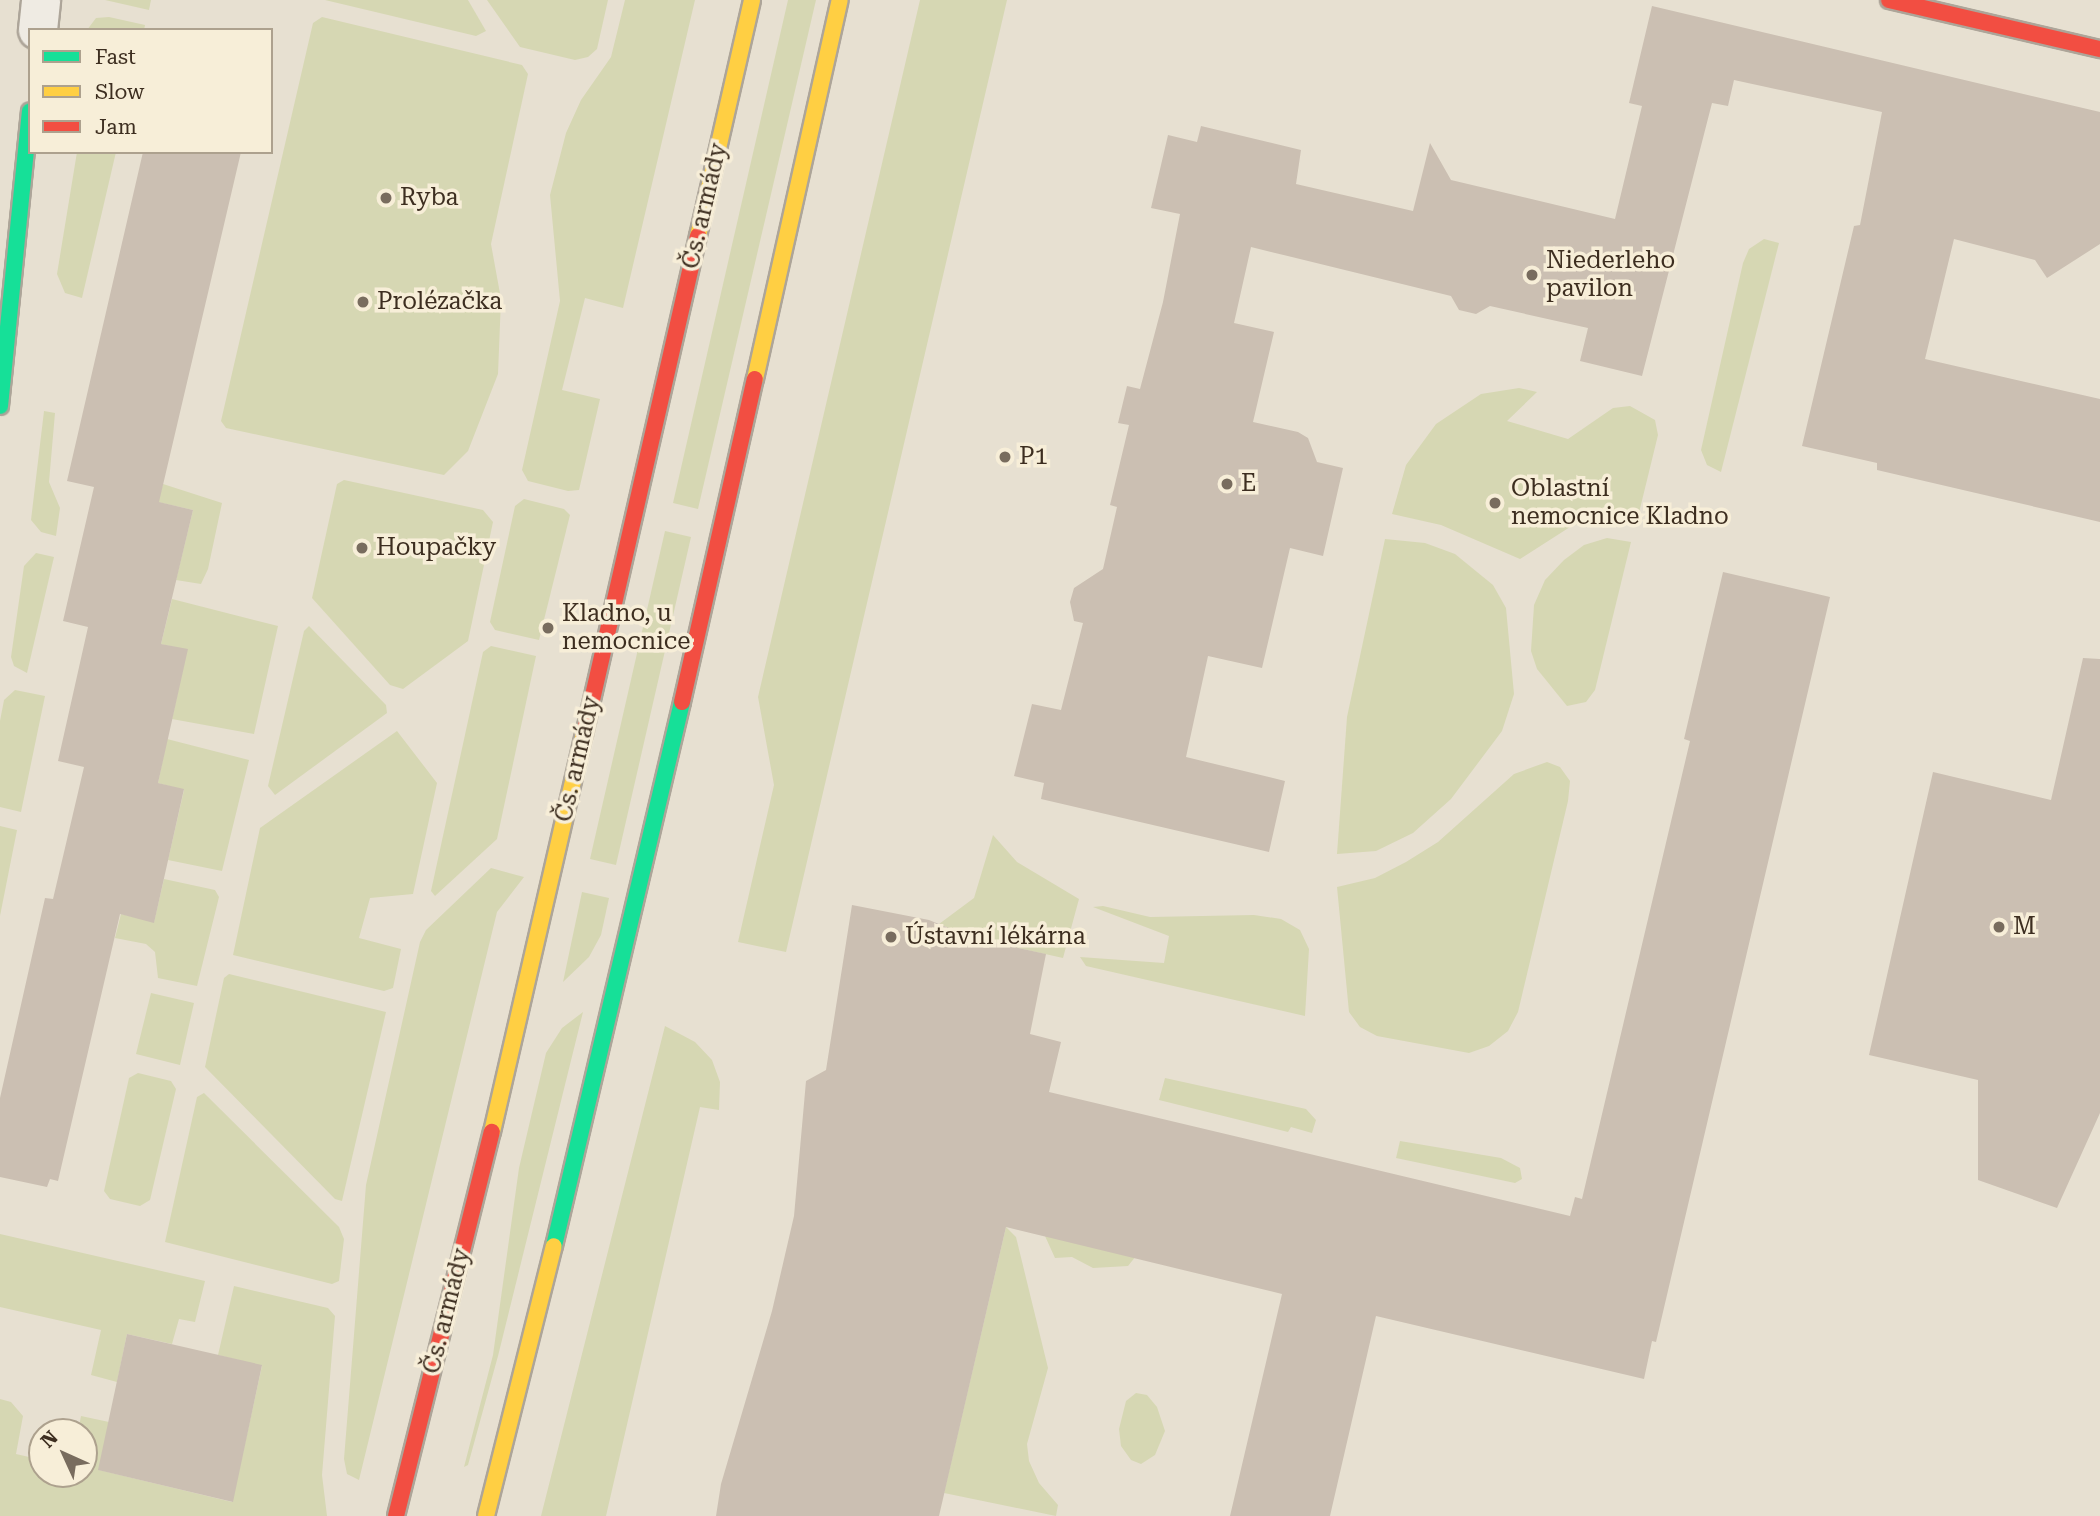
<!DOCTYPE html>
<html>
<head>
<meta charset="utf-8">
<style>
	body { margin:0 }
	#map { position:relative; width:2100px; height:1516px; overflow:hidden; background:#e7e0d1; font-family:"Roboto Serif",serif }
	div>[style] { position:absolute }
	[style*='--x'] { left:calc(var(--x)*1px); top:calc(var(--y)*1px); width:calc(var(--w)*1px); rotate:calc(var(--a)*1deg) }
	.green>* { inset:0; background:#d6d7b3 }
	.building>* { inset:0; background:#cbbfb2 }
	.roads { filter:drop-shadow(2px 0 #ada599) drop-shadow(-2px 0 #ada599) drop-shadow(0 2px #ada599) drop-shadow(0 -2px #ada599) }
	.street>* { height:38px; margin:-19px; padding:0 19px; transform-origin:19px; border-radius:19px; background:#efebe3 }
	.fast>* { height:16px; margin:-8px; padding:0 8px; transform-origin:8px; border-radius:8px; background:#16e098 }
	.slow>* { height:16px; margin:-8px; padding:0 8px; transform-origin:8px; border-radius:8px; background:#ffcf43 }
	.jam>* { height:16px; margin:-8px; padding:0 8px; transform-origin:8px; border-radius:8px; background:#f24e42 }
	.dots>* { width:19px; height:19px; translate:-50% -50%; box-sizing:border-box; border:4px solid #f7eed8; border-radius:50% }
	span { translate:-50% -50%; white-space:nowrap; text-align:center; line-height:1.15; -webkit-text-stroke:7px #f7eed8; paint-order:stroke }
	.poi-label { font-size:24px; color:#3d2e20 }
	.left { translate:0 -50%; text-align:left }
	.street-label { font-size:24px; color:#3d2e20 }
	.legend { position:absolute; left:28px; top:28px; width:245px; height:126px; box-sizing:border-box; background:#f7eed8; border:2px solid #ada18e; margin:0; padding:9px 12px; list-style:none; font-size:21px; color:#3d2e20 }
	.legend li { display:flex; align-items:center; gap:14px; height:35px }
	.legend b { width:35px; border:2px solid #ada18e }
	.north { position:absolute; left:28px; top:1418px; width:70px; height:70px; box-sizing:border-box; background:#f7eed8; border:2px solid #ada18e; border-radius:50%; rotate:315deg; font-size:19px; font-weight:700; line-height:28px; text-align:center; color:#3d2e20 }
	.north::after { content:''; display:block; margin:auto; width:24px; height:32px; background:#786c5e; clip-path:polygon(50% 0,100% 100%,50% 72%,0 100%) }
</style>
</head>
<body>
<div id="map">
	<div class="green">
		<i style="clip-path:polygon(105px 0,151px 0,149px 10px)"></i>
		<i style="clip-path:polygon(325px 0,468px 0,486px 31px,476px 36px)"></i>
		<i style="clip-path:polygon(487px 0,608px 0,597px 49px,588px 57px,575px 60px,520px 47px)"></i>
		<i style="clip-path:polygon(625px 0,695px 0,623px 308px,585px 298px,562px 390px,600px 399px,579px 490px,568px 491px,528px 481px,522px 470px,560px 301px,550px 195px,566px 133px,581px 100px,611px 57px)"></i>
		<i style="clip-path:polygon(788px 0,816px 0,698px 509px,673px 503px)"></i>
		<i style="clip-path:polygon(920px 0,1007px 0,786px 952px,738px 942px,774px 785px,758px 697px)"></i>
		<i style="clip-path:polygon(109px 17px,145px 25px,144px 30px,87px 30px,96px 18px)"></i>
		<i style="clip-path:polygon(322px 17px,522px 65px,528px 74px,491px 244px,501px 299px,498px 374px,468px 451px,444px 475px,226px 428px,221px 421px,313px 23px)"></i>
		<i style="clip-path:polygon(77px 152px,116px 152px,82px 298px,65px 293px,57px 274px)"></i>
		<i style="clip-path:polygon(1764px 239px,1779px 243px,1721px 472px,1707px 465px,1701px 450px,1743px 263px,1749px 249px)"></i>
		<i style="clip-path:polygon(1519px 388px,1537px 392px,1507px 421px,1568px 439px,1613px 408px,1630px 406px,1655px 420px,1658px 435px,1637px 521px,1591px 520px,1570px 527px,1520px 559px,1441px 525px,1392px 514px,1406px 465px,1436px 424px,1481px 394px)"></i>
		<i style="clip-path:polygon(44px 411px,55px 413px,49px 482px,60px 508px,56px 536px,41px 532px,31px 520px)"></i>
		<i style="clip-path:polygon(344px 480px,483px 510px,493px 522px,468px 641px,403px 689px,390px 685px,312px 598px,337px 484px)"></i>
		<i style="clip-path:polygon(163px 484px,222px 503px,208px 569px,201px 584px,176px 580px,193px 510px,158px 502px)"></i>
		<i style="clip-path:polygon(524px 499px,564px 509px,570px 515px,539px 640px,495px 630px,490px 622px,515px 506px)"></i>
		<i style="clip-path:polygon(665px 531px,691px 537px,616px 865px,590px 859px)"></i>
		<i style="clip-path:polygon(1607px 538px,1631px 542px,1595px 690px,1586px 702px,1567px 706px,1537px 669px,1531px 651px,1534px 605px,1545px 580px,1564px 560px,1584px 545px)"></i>
		<i style="clip-path:polygon(1385px 539px,1425px 543px,1455px 554px,1493px 585px,1506px 608px,1514px 694px,1502px 731px,1451px 799px,1413px 833px,1376px 851px,1337px 854px,1347px 717px)"></i>
		<i style="clip-path:polygon(36px 553px,54px 557px,27px 673px,14px 666px,11px 657px,24px 566px)"></i>
		<i style="clip-path:polygon(172px 599px,278px 626px,254px 734px,172px 719px,187px 650px,161px 644px)"></i>
		<i style="clip-path:polygon(309px 626px,386px 705px,387px 713px,275px 795px,268px 786px,304px 631px)"></i>
		<i style="clip-path:polygon(491px 646px,536px 656px,497px 839px,435px 896px,431px 891px,483px 652px)"></i>
		<i style="clip-path:polygon(15px 690px,45px 696px,21px 812px,0 807px,0 721px,4px 700px)"></i>
		<i style="clip-path:polygon(397px 731px,437px 783px,413px 894px,370px 898px,359px 938px,401px 949px,393px 988px,384px 991px,233px 955px,260px 828px)"></i>
		<i style="clip-path:polygon(167px 739px,249px 760px,222px 871px,168px 860px,184px 790px,158px 783px)"></i>
		<i style="clip-path:polygon(1547px 762px,1560px 767px,1570px 781px,1568px 801px,1518px 1012px,1508px 1031px,1489px 1046px,1469px 1053px,1377px 1036px,1360px 1027px,1349px 1012px,1337px 887px,1375px 878px,1406px 862px,1438px 842px,1514px 774px)"></i>
		<i style="clip-path:polygon(0 826px,17px 830px,0 916px)"></i>
		<i style="clip-path:polygon(993px 835px,1017px 862px,1079px 899px,1063px 958px,973px 938px,939px 924px,974px 898px)"></i>
		<i style="clip-path:polygon(491px 868px,524px 877px,497px 912px,359px 1480px,347px 1474px,344px 1459px,366px 1185px,420px 942px,426px 930px)"></i>
		<i style="clip-path:polygon(164px 879px,215px 890px,219px 897px,197px 986px,158px 978px,155px 952px,146px 944px,115px 938px,121px 914px,154px 922px)"></i>
		<i style="clip-path:polygon(582px 892px,609px 898px,601px 935px,589px 957px,563px 982px)"></i>
		<i style="clip-path:polygon(1103px 906px,1150px 917px,1254px 915px,1281px 919px,1300px 930px,1309px 949px,1305px 1016px,1086px 966px,1080px 957px,1164px 963px,1169px 936px,1093px 907px)"></i>
		<i style="clip-path:polygon(229px 974px,386px 1012px,342px 1201px,335px 1199px,205px 1067px,224px 978px)"></i>
		<i style="clip-path:polygon(151px 993px,194px 1003px,180px 1065px,136px 1054px)"></i>
		<i style="clip-path:polygon(583px 1012px,498px 1356px,468px 1465px,464px 1467px,493px 1355px,519px 1168px,546px 1053px,562px 1028px)"></i>
		<i style="clip-path:polygon(665px 1026px,695px 1042px,712px 1060px,720px 1082px,719px 1110px,700px 1107px,606px 1516px,541px 1516px)"></i>
		<i style="clip-path:polygon(138px 1073px,171px 1081px,176px 1089px,150px 1200px,140px 1206px,110px 1199px,104px 1191px,129px 1078px)"></i>
		<i style="clip-path:polygon(1165px 1078px,1306px 1109px,1316px 1120px,1312px 1133px,1291px 1127px,1288px 1132px,1159px 1100px)"></i>
		<i style="clip-path:polygon(204px 1093px,339px 1227px,344px 1239px,339px 1281px,332px 1284px,165px 1242px,197px 1097px)"></i>
		<i style="clip-path:polygon(1400px 1141px,1501px 1158px,1520px 1168px,1522px 1179px,1515px 1183px,1396px 1158px)"></i>
		<i style="clip-path:polygon(1006px 1227px,1016px 1237px,1048px 1368px,1027px 1444px,1029px 1461px,1039px 1483px,1058px 1505px,1056px 1516px,944px 1493px)"></i>
		<i style="clip-path:polygon(0 1234px,205px 1281px,195px 1322px,179px 1319px,172px 1344px,127px 1334px,117px 1382px,91px 1375px,101px 1330px,0 1307px)"></i>
		<i style="clip-path:polygon(1045px 1236px,1136px 1256px,1128px 1266px,1093px 1268px,1072px 1257px,1055px 1258px)"></i>
		<i style="clip-path:polygon(234px 1286px,328px 1308px,335px 1316px,322px 1475px,327px 1516px,0 1516px,0 1399px,11px 1402px,23px 1416px,16px 1454px,42px 1460px,42px 1474px,84px 1474px,84px 1432px,78px 1432px,81px 1416px,109px 1422px,99px 1470px,232px 1502px,262px 1366px,218px 1355px)"></i>
		<i style="clip-path:polygon(1136px 1393px,1147px 1395px,1157px 1407px,1165px 1431px,1155px 1455px,1141px 1464px,1131px 1460px,1121px 1446px,1119px 1429px,1126px 1401px)"></i>
	</div>
	<div class="building">
		<i style="clip-path:polygon(1652px 6px,2100px 112px,2100px 244px,2047px 278px,2035px 260px,1954px 239px,1925px 359px,2100px 399px,2100px 522px,1877px 470px,1877px 463px,1802px 446px,1854px 226px,1860px 225px,1882px 112px,1734px 80px,1728px 106px,1712px 103px,1642px 376px,1580px 361px,1588px 328px,1490px 306px,1476px 314px,1459px 310px,1451px 296px,1251px 247px,1234px 323px,1274px 332px,1253px 422px,1298px 432px,1308px 438px,1317px 462px,1343px 468px,1323px 556px,1290px 548px,1262px 668px,1208px 656px,1186px 757px,1285px 781px,1269px 852px,1041px 799px,1044px 783px,1014px 776px,1032px 704px,1061px 710px,1083px 623px,1074px 621px,1070px 602px,1074px 588px,1103px 569px,1117px 507px,1110px 505px,1129px 425px,1118px 423px,1127px 386px,1140px 389px,1163px 302px,1180px 214px,1151px 208px,1168px 135px,1197px 142px,1201px 126px,1301px 150px,1296px 184px,1413px 211px,1430px 143px,1451px 180px,1615px 219px,1642px 106px,1629px 103px)"></i>
		<i style="clip-path:polygon(143px 152px,241px 152px,159px 502px,193px 510px,161px 644px,188px 649px,158px 783px,184px 789px,154px 923px,120px 914px,58px 1181px,50px 1179px,47px 1187px,0 1177px,0 1098px,45px 898px,53px 899px,84px 767px,58px 761px,88px 627px,63px 621px,94px 487px,67px 481px)"></i>
		<i style="clip-path:polygon(1723px 572px,1830px 597px,1656px 1342px,1652px 1341px,1644px 1379px,1376px 1316px,1330px 1516px,1230px 1516px,1282px 1294px,1006px 1227px,939px 1516px,716px 1516px,721px 1484px,772px 1311px,794px 1216px,806px 1081px,826px 1070px,852px 905px,929px 920px,973px 938px,1046px 954px,1030px 1034px,1061px 1042px,1049px 1092px,1570px 1216px,1575px 1197px,1582px 1199px,1690px 741px,1684px 739px)"></i>
		<i style="clip-path:polygon(2083px 658px,2100px 659px,2100px 1113px,2057px 1208px,1978px 1180px,1978px 1080px,1869px 1055px,1933px 772px,2051px 800px)"></i>
		<i style="clip-path:polygon(127px 1334px,262px 1365px,233px 1502px,98px 1470px)"></i>
	</div>
	<div class="roads">
		<div class="street">
			<i style="--x:38;--y:30;--w:30;--a:-84"></i>
		</div>
		<div class="fast">
			<i style="--x:0;--y:406;--w:296;--a:-84.2"></i>
			<i style="--x:554;--y:1246;--w:559;--a:-76.76"></i>
		</div>
		<div class="slow">
			<i style="--x:698;--y:236;--w:242;--a:-77.1"></i>
			<i style="--x:755;--y:379;--w:388;--a:-77.4"></i>
			<i style="--x:492;--y:1132;--w:408;--a:-77"></i>
			<i style="--x:486;--y:1516;--w:278;--a:-75.9"></i>
		</div>
		<div class="jam">
			<i style="--x:1889;--y:0;--w:217;--a:13.1"></i>
			<i style="--x:682;--y:702;--w:331;--a:-77.3"></i>
			<i style="--x:584;--y:735;--w:512;--a:-77.13"></i>
			<i style="--x:396;--y:1516;--w:396;--a:-76"></i>
		</div>
	</div>
	<div class="dots">
		<i style="left:386px;top:198px;background:#786c5e"></i>
		<i style="left:1532px;top:275px;background:#786c5e"></i>
		<i style="left:363px;top:302px;background:#786c5e"></i>
		<i style="left:1005px;top:457px;background:#786c5e"></i>
		<i style="left:1227px;top:484px;background:#786c5e"></i>
		<i style="left:1495px;top:503px;background:#786c5e"></i>
		<i style="left:362px;top:548px;background:#786c5e"></i>
		<i style="left:548px;top:628px;background:#786c5e"></i>
		<i style="left:1999px;top:927px;background:#786c5e"></i>
		<i style="left:891px;top:937px;background:#786c5e"></i>
	</div>
	<div class="poi-label">
		<span class="left" style="left:400px;top:198px">Ryba</span>
		<span class="left" style="left:1546px;top:275px">Niederleho<br>pavilon</span>
		<span class="left" style="left:377px;top:302px">Prolézačka</span>
		<span class="left" style="left:1019px;top:457px">P1</span>
		<span class="left" style="left:1241px;top:484px">E</span>
		<span class="left" style="left:1511px;top:503px">Oblastní<br>nemocnice Kladno</span>
		<span class="left" style="left:376px;top:548px">Houpačky</span>
		<span class="left" style="left:562px;top:628px">Kladno, u<br>nemocnice</span>
		<span class="left" style="left:2013px;top:927px">M</span>
		<span class="left" style="left:905px;top:937px">Ústavní lékárna</span>
	</div>
	<div class="street-label">
		<span style="left:705px;top:206px;rotate:-77deg">Čs. armády</span>
		<span style="left:578px;top:759px;rotate:-77deg">Čs. armády</span>
		<span style="left:447px;top:1311px;rotate:-76deg">Čs. armády</span>
	</div>
	<ul class="legend">
	<li><b style="height:9px;background:#16e098"></b>Fast</li>
	<li><b style="height:9px;background:#ffcf43"></b>Slow</li>
	<li><b style="height:9px;background:#f24e42"></b>Jam</li>
	</ul>
	<div class="north">N</div>
</div>
</body>
</html>
